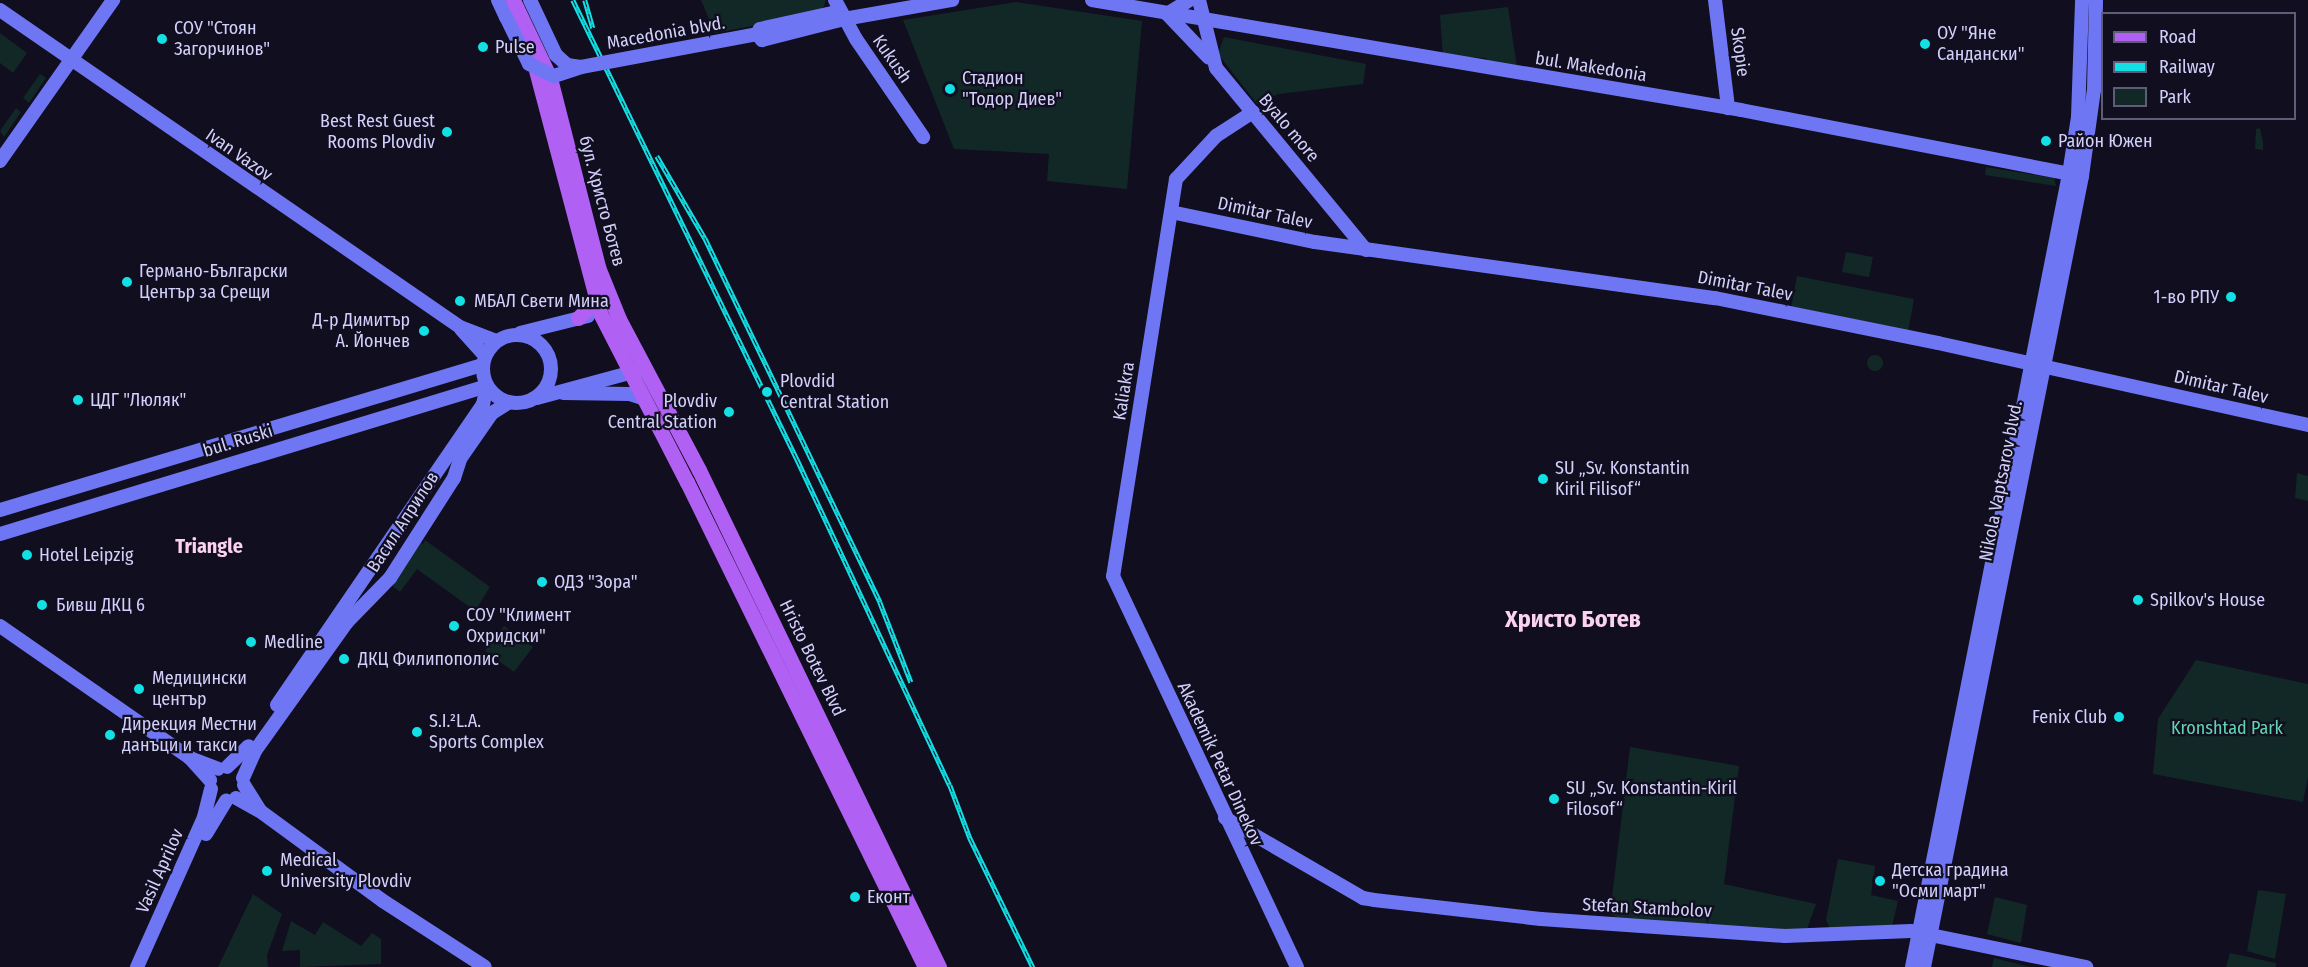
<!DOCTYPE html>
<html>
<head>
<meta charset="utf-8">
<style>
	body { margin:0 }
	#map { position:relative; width:2308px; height:967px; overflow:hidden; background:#100e1f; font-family:"Fira Sans Condensed",sans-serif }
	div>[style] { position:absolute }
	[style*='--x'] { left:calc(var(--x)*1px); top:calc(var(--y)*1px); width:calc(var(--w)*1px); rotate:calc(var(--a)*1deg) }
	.green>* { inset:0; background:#122826 }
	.round { border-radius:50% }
	.secondary>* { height:14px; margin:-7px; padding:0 7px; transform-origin:7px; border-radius:7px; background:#6f76f3 }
	.secondary>.ring { margin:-7px; padding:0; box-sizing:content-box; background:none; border:14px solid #6f76f3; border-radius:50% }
	.primary>* { height:15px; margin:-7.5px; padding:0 7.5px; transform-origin:7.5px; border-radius:7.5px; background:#b060f2 }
	.rail>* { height:4.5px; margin-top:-2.25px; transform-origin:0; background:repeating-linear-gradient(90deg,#100e1f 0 7px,#12e0e5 0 14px); box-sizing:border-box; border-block:2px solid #12e0e5 }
	.secondary-bridge>* { height:14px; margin:-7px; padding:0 7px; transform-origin:7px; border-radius:7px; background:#6f76f3 }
	.dots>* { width:16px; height:16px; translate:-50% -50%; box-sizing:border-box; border:3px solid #100e1f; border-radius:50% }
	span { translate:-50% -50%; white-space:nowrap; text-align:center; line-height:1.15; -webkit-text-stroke:4.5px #100e1f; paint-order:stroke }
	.poi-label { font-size:18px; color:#d2d0fb }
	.left { translate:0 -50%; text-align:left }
	.right { translate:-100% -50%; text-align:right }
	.street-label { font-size:18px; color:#d2d0fb }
	.park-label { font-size:18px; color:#62d5af }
	.neighbourhood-label { font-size:20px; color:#fbd2ef; font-weight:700 }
	.district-label { font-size:24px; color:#fbd2ef; font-weight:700 }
	.legend { position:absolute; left:2101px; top:12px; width:195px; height:108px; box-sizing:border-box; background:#100e1f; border:2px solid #5e5c77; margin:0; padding:8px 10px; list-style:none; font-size:18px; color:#d2d0fb }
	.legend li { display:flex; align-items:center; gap:12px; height:30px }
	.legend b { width:30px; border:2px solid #5e5c77 }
</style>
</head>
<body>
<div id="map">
	<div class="green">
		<i style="clip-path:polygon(701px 0,826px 0,821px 13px,715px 33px)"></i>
		<i style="clip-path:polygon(1016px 2px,1142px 21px,1127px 189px,1047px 181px,1049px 154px,954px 149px,903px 20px)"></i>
		<i style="clip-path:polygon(1508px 7px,1517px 68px,1490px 64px,1486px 58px,1443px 57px,1440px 15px)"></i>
		<i style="clip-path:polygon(0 33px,27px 53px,13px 73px,0 63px)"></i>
		<i style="clip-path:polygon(1224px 37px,1366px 64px,1363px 84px,1278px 94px,1257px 104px,1218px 54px)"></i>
		<i style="clip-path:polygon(40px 74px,46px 78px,29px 103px,23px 98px)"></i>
		<i style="clip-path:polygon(16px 108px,21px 112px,4px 137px,0 131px)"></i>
		<i style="clip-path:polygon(2260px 128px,2263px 143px,2263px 150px,2255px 149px,2256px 129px)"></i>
		<i style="clip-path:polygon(1986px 167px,2054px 178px,2056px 186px,1985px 175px)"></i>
		<i style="clip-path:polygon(1846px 252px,1873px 257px,1869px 277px,1842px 272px)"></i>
		<i style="clip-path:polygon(1797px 276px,1914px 299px,1908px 332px,1791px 308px)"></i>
		<i class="round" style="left:1867px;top:355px;width:16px;height:16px"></i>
		<i style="clip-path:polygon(2297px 473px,2308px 476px,2308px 501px,2295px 498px)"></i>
		<i style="clip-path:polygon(425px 540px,490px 587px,475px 611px,417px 569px,400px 592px,389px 583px,419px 541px,423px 544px)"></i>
		<i style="clip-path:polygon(504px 626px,533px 647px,514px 672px,485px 651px)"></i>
		<i style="clip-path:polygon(2196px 660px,2308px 684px,2308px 777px,2303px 802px,2153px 774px,2158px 719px)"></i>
		<i style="clip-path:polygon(1630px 747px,1739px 766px,1724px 884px,1816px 904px,1807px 929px,1776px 931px,1619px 919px,1610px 914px)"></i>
		<i style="clip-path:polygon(1838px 859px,1875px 866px,1871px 895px,1898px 901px,1892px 926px,1830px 928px,1826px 920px)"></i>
		<i style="clip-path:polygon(2258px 890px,2286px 894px,2275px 959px,2247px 951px)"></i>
		<i style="clip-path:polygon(253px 894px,282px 914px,267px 955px,268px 967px,218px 967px)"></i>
		<i style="clip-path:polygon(1995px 897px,2027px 905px,2021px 943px,1987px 934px)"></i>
		<i style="clip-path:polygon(291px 921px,315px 935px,323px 922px,361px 946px,372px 933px,381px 939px,381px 964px,300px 967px,300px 950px,282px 951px)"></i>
		<i style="clip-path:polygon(2230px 953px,2276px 963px,2276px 967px,2226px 967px)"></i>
		<i style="clip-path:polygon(1994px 958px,2030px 967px,1992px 967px)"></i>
	</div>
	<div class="secondary">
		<i style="--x:498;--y:0;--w:19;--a:65"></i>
		<i style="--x:530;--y:0;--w:61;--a:64.7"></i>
		<i style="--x:556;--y:55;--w:15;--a:42"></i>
		<i style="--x:567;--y:65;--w:14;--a:8"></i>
		<i style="--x:835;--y:0;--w:44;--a:61.7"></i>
		<i style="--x:856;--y:39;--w:119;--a:55.6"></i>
		<i style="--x:1092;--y:0;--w:658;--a:9.62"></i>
		<i style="--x:1741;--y:110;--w:347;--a:11"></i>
		<i style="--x:1199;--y:0;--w:70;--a:76"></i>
		<i style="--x:1216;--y:68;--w:236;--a:50.5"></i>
		<i style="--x:1715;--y:0;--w:109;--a:83.1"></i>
		<i style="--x:0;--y:10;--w:559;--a:34.57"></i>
		<i style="--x:460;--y:327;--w:39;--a:21"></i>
		<i style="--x:1167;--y:14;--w:26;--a:-32"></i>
		<i style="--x:1168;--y:15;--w:59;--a:46.4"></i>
		<i style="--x:844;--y:19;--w:13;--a:-153"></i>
		<i style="--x:832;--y:13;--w:74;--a:167.5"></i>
		<i style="--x:760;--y:29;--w:6;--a:121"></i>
		<i style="--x:757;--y:34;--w:8;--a:50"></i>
		<i style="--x:762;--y:40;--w:85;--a:-14.4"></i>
		<i style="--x:844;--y:19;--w:110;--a:-10"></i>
		<i style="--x:1253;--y:112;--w:44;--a:147"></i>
		<i style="--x:1216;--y:136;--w:59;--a:132.9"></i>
		<i style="--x:1176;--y:179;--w:402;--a:99"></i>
		<i style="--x:1113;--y:576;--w:432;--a:64.8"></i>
		<i style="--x:0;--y:161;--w:197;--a:-54.9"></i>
		<i style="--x:1171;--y:212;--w:147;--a:11.8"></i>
		<i style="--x:1315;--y:242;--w:404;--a:8"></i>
		<i style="--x:1715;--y:298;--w:227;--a:11.4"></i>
		<i style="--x:1938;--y:343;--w:379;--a:12.5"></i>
		<i style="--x:461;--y:329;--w:36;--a:48"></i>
		<i style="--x:520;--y:333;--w:70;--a:-14"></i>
		<i class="ring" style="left:483px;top:335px;width:54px;height:54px"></i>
		<i style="--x:563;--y:393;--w:67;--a:0.9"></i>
		<i style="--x:630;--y:394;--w:13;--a:18"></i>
		<i style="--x:537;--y:398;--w:107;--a:-15.2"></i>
		<i style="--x:0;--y:510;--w:503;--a:-16.74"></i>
		<i style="--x:0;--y:534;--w:509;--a:-16.9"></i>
		<i style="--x:0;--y:626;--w:231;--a:34.8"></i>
		<i style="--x:190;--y:758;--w:30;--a:48"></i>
		<i style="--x:277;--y:705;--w:365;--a:-55.6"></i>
		<i style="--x:483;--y:404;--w:18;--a:-77"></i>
		<i style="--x:190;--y:758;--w:30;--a:21"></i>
		<i style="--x:227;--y:767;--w:30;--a:-44"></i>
		<i style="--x:243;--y:778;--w:30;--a:-66"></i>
		<i style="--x:255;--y:751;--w:158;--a:-54.5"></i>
		<i style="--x:347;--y:622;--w:62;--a:-45.7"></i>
		<i style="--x:390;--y:578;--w:119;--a:-57.4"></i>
		<i style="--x:454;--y:478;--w:20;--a:-72"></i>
		<i style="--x:460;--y:459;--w:56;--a:-55.2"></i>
		<i style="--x:492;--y:413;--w:19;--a:-32"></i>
		<i style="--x:244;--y:785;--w:31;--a:58"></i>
		<i style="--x:260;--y:811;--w:152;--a:36.2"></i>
		<i style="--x:383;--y:901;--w:121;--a:32.9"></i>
		<i style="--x:236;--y:798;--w:25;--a:29"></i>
		<i style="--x:1225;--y:818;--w:160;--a:30.1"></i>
		<i style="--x:1363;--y:898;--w:11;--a:10"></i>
		<i style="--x:1374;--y:900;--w:168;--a:6.5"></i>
		<i style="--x:1541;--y:919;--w:245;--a:4"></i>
		<i style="--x:1785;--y:936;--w:126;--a:-2.3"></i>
		<i style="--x:1911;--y:931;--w:179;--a:11.6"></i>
		<i style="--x:206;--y:834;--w:39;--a:-59"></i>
		<i style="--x:137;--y:967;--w:164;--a:-65.9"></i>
		<i style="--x:204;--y:817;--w:29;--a:-76"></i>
		<i style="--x:1912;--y:967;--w:808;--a:-78.8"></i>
		<i style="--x:2069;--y:174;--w:58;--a:-81"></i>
		<i style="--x:2078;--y:117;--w:117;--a:-88"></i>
		<i style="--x:1924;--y:967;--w:807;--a:-78.7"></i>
		<i style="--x:2082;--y:176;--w:87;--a:-82.1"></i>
		<i style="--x:2094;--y:90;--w:90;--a:-88.7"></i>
	</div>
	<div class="primary">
		<i style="--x:513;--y:0;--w:86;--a:64.6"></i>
		<i style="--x:550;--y:78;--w:195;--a:75.7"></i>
		<i style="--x:598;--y:267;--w:56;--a:68"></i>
		<i style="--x:619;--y:319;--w:171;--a:62.1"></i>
		<i style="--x:699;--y:470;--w:552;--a:64.22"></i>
		<i style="--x:532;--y:55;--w:267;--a:75.2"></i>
		<i style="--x:600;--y:313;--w:190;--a:62.8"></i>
		<i style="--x:687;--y:482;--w:540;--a:63.86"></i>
		<i style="--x:578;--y:318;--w:25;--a:-45"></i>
	</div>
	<div class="rail">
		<i style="--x:573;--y:0;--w:511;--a:63.99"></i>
		<i style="--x:797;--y:459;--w:360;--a:64.9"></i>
		<i style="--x:950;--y:785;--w:57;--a:69.3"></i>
		<i style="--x:970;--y:838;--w:144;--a:64"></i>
		<i style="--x:585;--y:0;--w:29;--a:74"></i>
		<i style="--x:657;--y:156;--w:95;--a:59.7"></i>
		<i style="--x:705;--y:238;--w:404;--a:64.3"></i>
		<i style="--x:880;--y:602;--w:86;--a:68.8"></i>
	</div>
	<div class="secondary-bridge">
		<i style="--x:506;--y:17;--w:52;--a:63.9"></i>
		<i style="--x:529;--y:64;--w:28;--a:26"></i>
		<i style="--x:554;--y:76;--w:28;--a:-18"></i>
		<i style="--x:581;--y:67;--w:179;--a:-10.6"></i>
	</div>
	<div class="dots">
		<i style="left:162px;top:39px;background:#12e0e5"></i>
		<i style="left:1925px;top:44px;background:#12e0e5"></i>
		<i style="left:483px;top:47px;background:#12e0e5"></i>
		<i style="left:950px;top:89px;background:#12e0e5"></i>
		<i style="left:447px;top:132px;background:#12e0e5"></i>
		<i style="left:2046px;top:141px;background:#12e0e5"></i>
		<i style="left:127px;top:282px;background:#12e0e5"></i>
		<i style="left:2231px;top:297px;background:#12e0e5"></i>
		<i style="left:460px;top:301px;background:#12e0e5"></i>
		<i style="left:424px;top:331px;background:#12e0e5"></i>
		<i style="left:767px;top:392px;background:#12e0e5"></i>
		<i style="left:78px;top:400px;background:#12e0e5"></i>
		<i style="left:729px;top:412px;background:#12e0e5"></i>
		<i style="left:1543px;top:479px;background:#12e0e5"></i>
		<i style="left:27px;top:555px;background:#12e0e5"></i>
		<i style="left:542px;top:582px;background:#12e0e5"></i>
		<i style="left:2138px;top:600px;background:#12e0e5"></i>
		<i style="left:42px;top:605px;background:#12e0e5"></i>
		<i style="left:454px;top:626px;background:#12e0e5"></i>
		<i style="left:251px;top:642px;background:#12e0e5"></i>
		<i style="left:344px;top:659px;background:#12e0e5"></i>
		<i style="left:139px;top:689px;background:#12e0e5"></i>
		<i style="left:2119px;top:717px;background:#12e0e5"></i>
		<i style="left:417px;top:732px;background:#12e0e5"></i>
		<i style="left:110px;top:735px;background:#12e0e5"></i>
		<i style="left:1554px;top:799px;background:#12e0e5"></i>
		<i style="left:267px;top:871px;background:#12e0e5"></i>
		<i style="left:1880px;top:881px;background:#12e0e5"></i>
		<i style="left:855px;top:897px;background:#12e0e5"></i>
	</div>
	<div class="poi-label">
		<span class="left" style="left:174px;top:39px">СОУ "Стоян<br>Загорчинов"</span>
		<span class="left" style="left:1937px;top:44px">ОУ "Яне<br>Сандански"</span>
		<span class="left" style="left:495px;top:47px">Pulse</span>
		<span class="left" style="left:962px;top:89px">Стадион<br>"Тодор Диев"</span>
		<span class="right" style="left:435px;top:132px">Best Rest Guest<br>Rooms Plovdiv</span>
		<span class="left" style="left:2058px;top:141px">Район Южен</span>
		<span class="left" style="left:139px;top:282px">Германо-Български<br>Център за Срещи</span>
		<span class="right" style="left:2219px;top:297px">1-во РПУ</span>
		<span class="left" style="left:474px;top:301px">МБАЛ Свети Мина</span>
		<span class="right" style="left:410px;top:331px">Д-р Димитър<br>А. Йончев</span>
		<span class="left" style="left:780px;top:392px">Plovdid<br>Central Station</span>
		<span class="left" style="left:90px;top:400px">ЦДГ "Люляк"</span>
		<span class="right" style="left:717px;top:412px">Plovdiv<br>Central Station</span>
		<span class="left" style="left:1555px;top:479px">SU „Sv. Konstantin<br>Kiril Filisof“</span>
		<span class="left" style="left:39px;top:555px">Hotel Leipzig</span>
		<span class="left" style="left:554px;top:582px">ОДЗ "Зора"</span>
		<span class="left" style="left:2150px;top:600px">Spilkov's House</span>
		<span class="left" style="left:56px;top:605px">Бивш ДКЦ 6</span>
		<span class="left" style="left:466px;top:626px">СОУ "Климент<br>Охридски"</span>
		<span class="left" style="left:264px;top:642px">Medline</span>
		<span class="left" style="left:358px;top:659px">ДКЦ Филипополис</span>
		<span class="left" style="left:152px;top:689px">Медицински<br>център</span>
		<span class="right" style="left:2107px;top:717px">Fenix Club</span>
		<span class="left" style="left:429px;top:732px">S.I.²L.A.<br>Sports Complex</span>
		<span class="left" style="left:122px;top:735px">Дирекция Местни<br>данъци и такси</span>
		<span class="left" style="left:1566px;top:799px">SU „Sv. Konstantin-Kiril<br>Filosof“</span>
		<span class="left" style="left:280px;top:871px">Medical<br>University Plovdiv</span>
		<span class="left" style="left:1892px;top:881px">Детска градина<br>"Осми март"</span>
		<span class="left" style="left:867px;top:897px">Еконт</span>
	</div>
	<div class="street-label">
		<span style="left:666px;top:33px;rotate:-10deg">Macedonia blvd.</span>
		<span style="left:1740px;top:52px;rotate:82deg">Skopie</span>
		<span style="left:892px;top:59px;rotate:55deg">Kukush</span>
		<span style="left:1591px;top:67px;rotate:9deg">bul. Makedonia</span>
		<span style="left:1289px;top:128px;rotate:50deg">Byalo more</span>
		<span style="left:239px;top:155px;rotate:35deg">Ivan Vazov</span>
		<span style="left:602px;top:201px;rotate:75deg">бул. Христо Ботев</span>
		<span style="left:1265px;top:213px;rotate:12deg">Dimitar Talev</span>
		<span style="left:1745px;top:286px;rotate:11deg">Dimitar Talev</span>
		<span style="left:2221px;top:387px;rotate:13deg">Dimitar Talev</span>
		<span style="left:1124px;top:391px;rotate:-81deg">Kaliakra</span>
		<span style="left:238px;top:441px;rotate:-17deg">bul. Ruski</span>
		<span style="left:2001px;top:481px;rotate:-79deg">Nikola Vaptsarov blvd.</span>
		<span style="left:403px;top:522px;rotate:-57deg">Васил Априлов</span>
		<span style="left:812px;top:658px;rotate:64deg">Hristo Botev Blvd</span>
		<span style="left:1220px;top:764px;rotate:65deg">Akademik Petar Dinekov</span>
		<span style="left:160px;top:871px;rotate:-66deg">Vasil Aprilov</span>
		<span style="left:1647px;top:908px;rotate:3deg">Stefan Stambolov</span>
	</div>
	<div class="park-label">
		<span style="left:2227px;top:728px">Kronshtad Park</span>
	</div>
	<div class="neighbourhood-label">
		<span style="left:209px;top:546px">Triangle</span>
	</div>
	<div class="district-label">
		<span style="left:1573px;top:620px">Христо Ботев</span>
	</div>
	<ul class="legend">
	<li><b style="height:8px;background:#b060f2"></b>Road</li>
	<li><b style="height:8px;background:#12e0e5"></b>Railway</li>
	<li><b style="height:16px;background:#122826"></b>Park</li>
	</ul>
</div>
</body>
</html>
